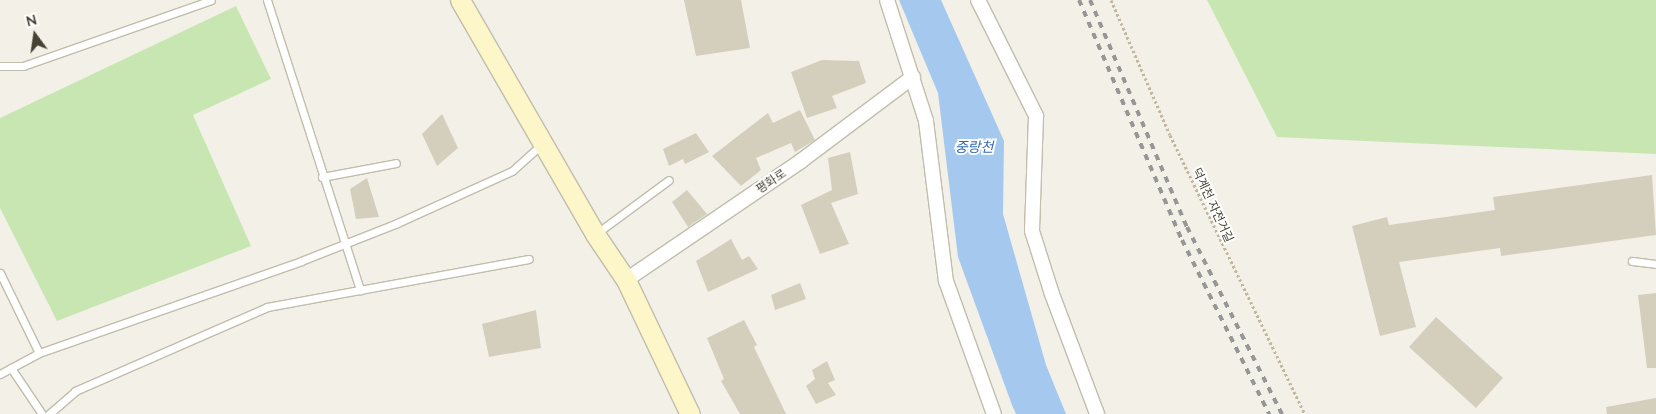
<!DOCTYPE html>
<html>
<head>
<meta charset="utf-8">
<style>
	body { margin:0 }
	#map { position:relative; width:1656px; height:414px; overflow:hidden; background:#f3f1e7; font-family:Mulish,"Noto Sans KR",sans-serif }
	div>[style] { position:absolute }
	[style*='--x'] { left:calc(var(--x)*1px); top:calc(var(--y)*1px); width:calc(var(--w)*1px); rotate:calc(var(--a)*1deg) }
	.green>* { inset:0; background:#c8e6b1 }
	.water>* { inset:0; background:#a5c8ee }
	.building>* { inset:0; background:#d4cebd }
	.path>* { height:3px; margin-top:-1.5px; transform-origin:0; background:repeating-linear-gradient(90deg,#c0b79c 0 2.5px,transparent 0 5px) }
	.roads { filter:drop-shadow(1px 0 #c1bdad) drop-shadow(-1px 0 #c1bdad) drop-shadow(0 1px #c1bdad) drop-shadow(0 -1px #c1bdad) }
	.lane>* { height:7px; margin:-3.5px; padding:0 3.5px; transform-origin:3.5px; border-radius:3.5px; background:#fff }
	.street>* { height:14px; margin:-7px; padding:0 7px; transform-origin:7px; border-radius:7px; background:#fff }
	.secondary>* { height:19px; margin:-9.5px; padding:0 9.5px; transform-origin:9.5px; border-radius:9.5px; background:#fdf6c8 }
	.rail>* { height:4px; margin-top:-2px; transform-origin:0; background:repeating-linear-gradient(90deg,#969696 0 6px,transparent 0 12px) }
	span { translate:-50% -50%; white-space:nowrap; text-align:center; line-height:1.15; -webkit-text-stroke:4px #fff; paint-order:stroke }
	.street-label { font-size:12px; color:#464236 }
	.water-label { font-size:14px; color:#336baf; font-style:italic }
	.north { position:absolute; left:10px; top:10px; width:50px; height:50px; -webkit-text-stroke:4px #fff; paint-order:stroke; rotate:346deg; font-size:14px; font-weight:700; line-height:20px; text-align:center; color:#464236 }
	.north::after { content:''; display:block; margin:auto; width:18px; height:22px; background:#464236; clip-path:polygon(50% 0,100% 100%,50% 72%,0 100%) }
</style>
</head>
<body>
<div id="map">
	<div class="green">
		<i style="clip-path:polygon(1207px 0,1656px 0,1656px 154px,1277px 137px)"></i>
		<i style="clip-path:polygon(236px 6px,271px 79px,193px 115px,251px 246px,57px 321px,0 208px,0 118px)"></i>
	</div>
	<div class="water">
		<i style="clip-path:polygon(899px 0,941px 0,1004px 141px,1003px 214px,1046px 365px,1066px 414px,1016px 414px,1012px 405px,958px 257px,938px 93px)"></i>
	</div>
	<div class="building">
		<i style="clip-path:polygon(684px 0,741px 0,750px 48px,696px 56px)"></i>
		<i style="clip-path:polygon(822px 60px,859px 61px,866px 83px,832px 96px,837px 108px,807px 118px,791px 72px)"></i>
		<i style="clip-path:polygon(800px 110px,815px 140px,795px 152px,791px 143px,756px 158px,761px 170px,741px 186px,712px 156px,768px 113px,773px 123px)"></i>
		<i style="clip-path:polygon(442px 114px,458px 148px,437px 166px,422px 134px)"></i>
		<i style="clip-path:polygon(696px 133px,709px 152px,685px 164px,683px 159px,669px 166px,663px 149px)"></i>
		<i style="clip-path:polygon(850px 152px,858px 194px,831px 203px,849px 244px,820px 254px,801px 205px,832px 190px,828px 158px)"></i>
		<i style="clip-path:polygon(1652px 175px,1656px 235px,1501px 256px,1500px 248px,1399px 262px,1416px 327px,1380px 336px,1352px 226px,1387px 217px,1389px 225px,1495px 210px,1493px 197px)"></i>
		<i style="clip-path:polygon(367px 178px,379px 217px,356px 219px,350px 189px)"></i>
		<i style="clip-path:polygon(687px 190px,707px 214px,688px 227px,672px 202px)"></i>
		<i style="clip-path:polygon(731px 239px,742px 260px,749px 256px,758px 269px,708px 292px,696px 261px)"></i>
		<i style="clip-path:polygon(800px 283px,806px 299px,775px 310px,771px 295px)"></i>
		<i style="clip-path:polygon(1656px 293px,1656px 368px,1647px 368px,1638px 295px)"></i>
		<i style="clip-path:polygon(536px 310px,541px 348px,489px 357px,482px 324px)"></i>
		<i style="clip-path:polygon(1436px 317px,1503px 378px,1476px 408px,1409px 347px)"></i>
		<i style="clip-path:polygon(744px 320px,757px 345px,754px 347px,786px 414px,740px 414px,721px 381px,724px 379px,707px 338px)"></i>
		<i style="clip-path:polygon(827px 361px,835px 380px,828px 383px,836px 395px,816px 404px,806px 386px,815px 379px,812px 370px)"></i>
		<i style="clip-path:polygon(1656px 398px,1656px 414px,1607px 414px,1606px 407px)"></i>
	</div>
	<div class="path">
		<i style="--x:1111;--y:0;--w:147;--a:66.4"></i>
		<i style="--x:1170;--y:135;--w:310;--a:64.2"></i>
	</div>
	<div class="roads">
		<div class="lane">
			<i style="--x:267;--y:0;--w:305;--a:72.2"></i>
			<i style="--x:0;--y:66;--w:23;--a:0"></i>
			<i style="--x:23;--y:66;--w:199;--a:-19.3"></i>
			<i style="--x:322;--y:177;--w:75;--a:-10.7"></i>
			<i style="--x:597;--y:233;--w:89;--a:-36.4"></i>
			<i style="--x:1632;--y:261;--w:24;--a:7"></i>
			<i style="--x:0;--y:273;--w:89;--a:64"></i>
			<i style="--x:11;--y:368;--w:55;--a:56"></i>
			<i style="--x:0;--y:374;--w:44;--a:-28.3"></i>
			<i style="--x:39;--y:353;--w:278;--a:-19.3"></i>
			<i style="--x:301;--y:261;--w:101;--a:-21.5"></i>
			<i style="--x:395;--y:224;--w:128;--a:-24.4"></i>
			<i style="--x:512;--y:171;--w:39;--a:-42"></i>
			<i style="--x:49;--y:414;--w:35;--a:-41"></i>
			<i style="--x:75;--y:391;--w:210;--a:-23.6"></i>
			<i style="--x:267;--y:307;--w:266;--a:-10.4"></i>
		</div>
		<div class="street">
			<i style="--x:887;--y:0;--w:127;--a:72.1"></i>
			<i style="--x:926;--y:121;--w:161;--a:82.9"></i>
			<i style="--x:946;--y:281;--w:141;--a:70.2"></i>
			<i style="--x:978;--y:0;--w:130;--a:63.4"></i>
			<i style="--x:1036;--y:116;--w:115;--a:92"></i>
			<i style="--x:1032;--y:231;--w:66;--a:72.4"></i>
			<i style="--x:1052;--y:294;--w:128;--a:69.4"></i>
			<i style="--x:626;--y:280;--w:212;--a:-34.2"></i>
			<i style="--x:801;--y:161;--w:140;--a:-36.9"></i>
		</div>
		<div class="secondary">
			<i style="--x:460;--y:0;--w:270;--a:60"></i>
			<i style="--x:595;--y:234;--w:55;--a:56"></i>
			<i style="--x:626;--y:280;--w:148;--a:64.5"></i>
		</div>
	</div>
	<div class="rail">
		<i style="--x:1079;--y:0;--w:261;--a:66.8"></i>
		<i style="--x:1182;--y:240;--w:195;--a:63.4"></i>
		<i style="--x:1090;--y:0;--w:247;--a:66.9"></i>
		<i style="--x:1187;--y:227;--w:210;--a:63.1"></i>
	</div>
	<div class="street-label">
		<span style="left:771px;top:181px;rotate:-34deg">평화로</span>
		<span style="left:1213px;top:205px;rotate:65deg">덕계천 자전거길</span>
	</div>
	<div class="water-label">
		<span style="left:974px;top:147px">중랑천</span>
	</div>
	<div class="north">N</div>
</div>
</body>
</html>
